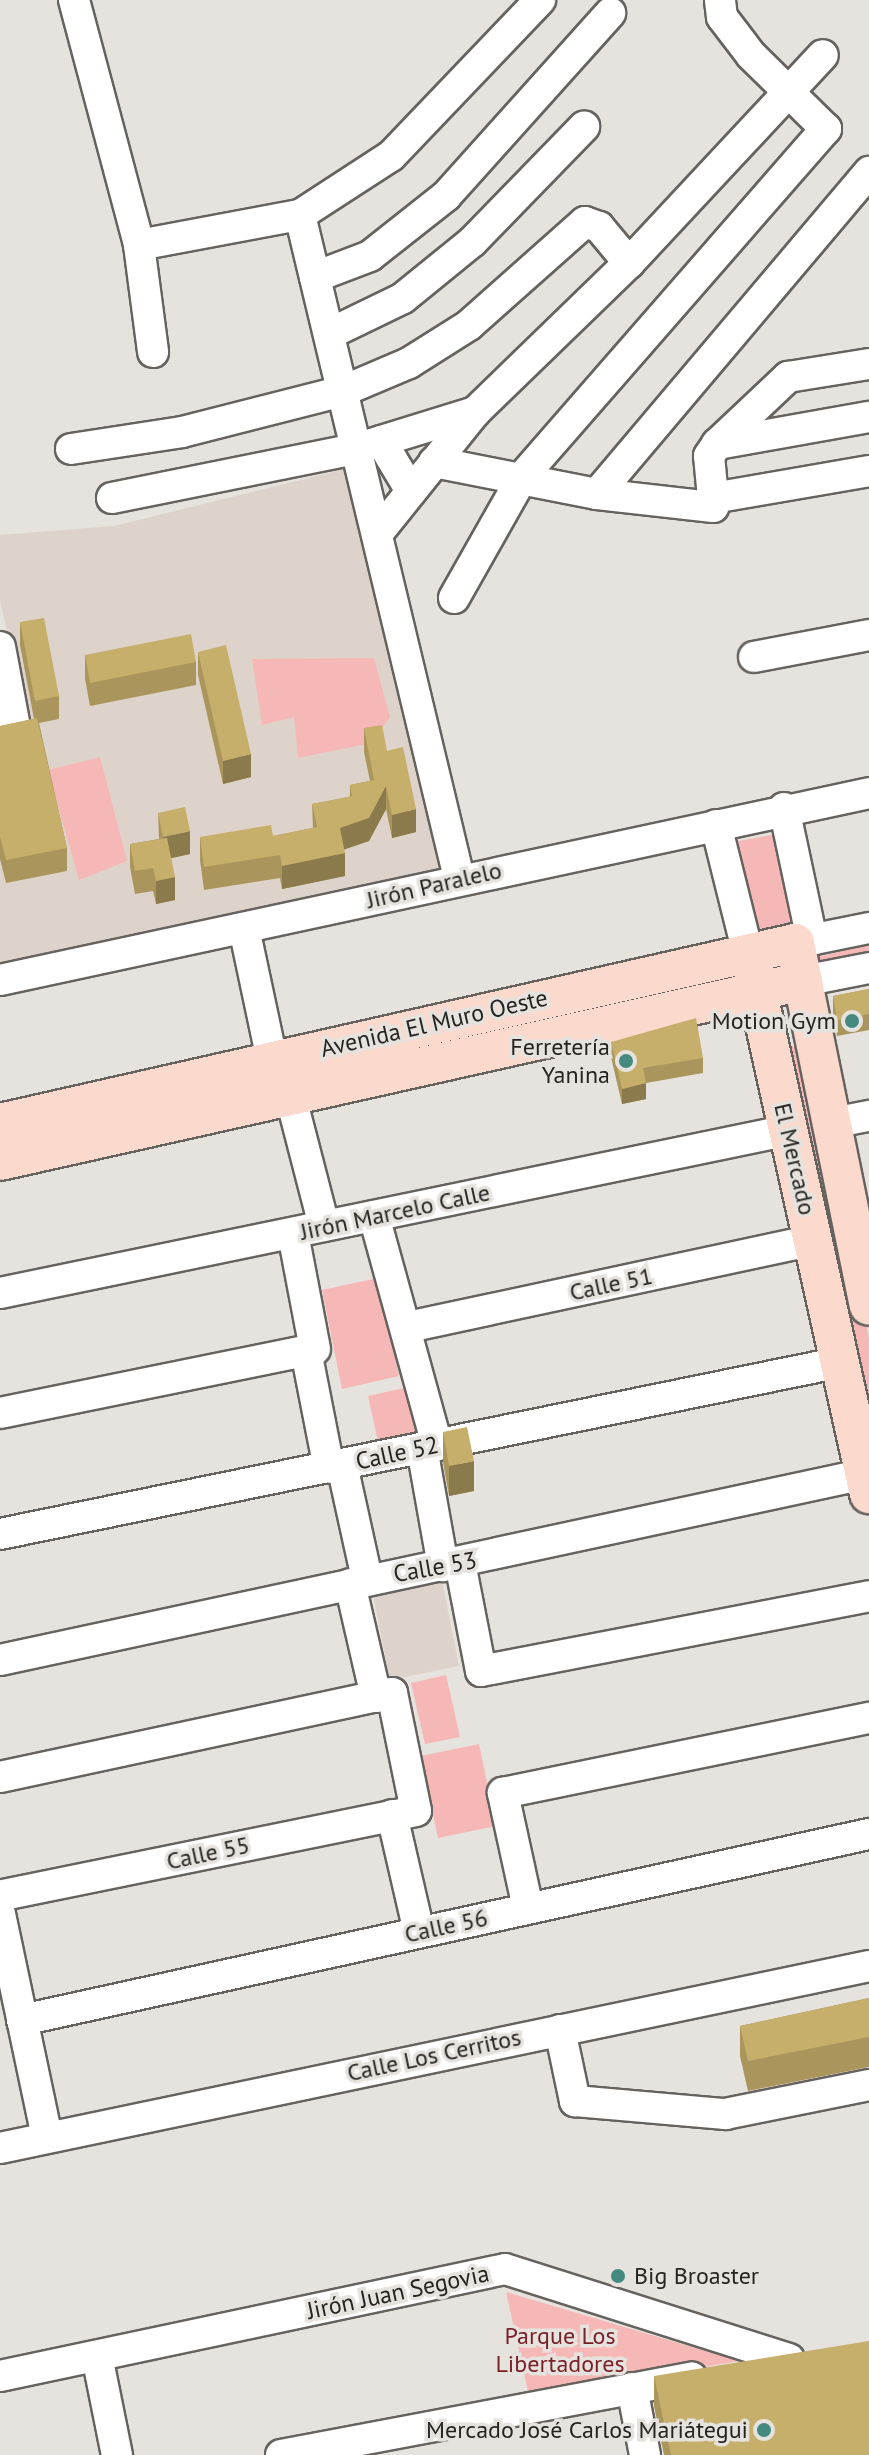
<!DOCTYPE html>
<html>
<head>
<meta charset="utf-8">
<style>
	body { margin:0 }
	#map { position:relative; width:869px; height:2455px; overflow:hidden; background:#e6e2dd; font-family:"PT Sans",sans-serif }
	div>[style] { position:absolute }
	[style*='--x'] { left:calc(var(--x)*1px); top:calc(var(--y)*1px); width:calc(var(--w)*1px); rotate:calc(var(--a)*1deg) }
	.built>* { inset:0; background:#ddd3ca }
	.green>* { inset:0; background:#f6b8b6 }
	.roads { filter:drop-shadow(2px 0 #66625e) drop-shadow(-2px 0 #66625e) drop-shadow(0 2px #66625e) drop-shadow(0 -2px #66625e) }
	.minor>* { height:30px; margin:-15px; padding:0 15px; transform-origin:15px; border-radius:15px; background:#fff }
	.major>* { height:38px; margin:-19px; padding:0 19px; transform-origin:19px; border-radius:19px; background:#fbdacd }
	.wall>* { inset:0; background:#aa965c }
	.shaded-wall>* { inset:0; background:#8b7a4b }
	.building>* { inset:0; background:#c6ae6b }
	.dots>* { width:22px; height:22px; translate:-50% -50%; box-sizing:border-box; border:4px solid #e6e2dd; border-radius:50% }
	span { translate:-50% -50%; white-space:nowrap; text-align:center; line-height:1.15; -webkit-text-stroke:7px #e6e2dd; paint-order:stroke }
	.street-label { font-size:24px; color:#262422 }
	.poi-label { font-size:24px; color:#262422 }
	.right { translate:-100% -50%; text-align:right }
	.left { translate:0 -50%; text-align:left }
	.park-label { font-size:24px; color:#782129 }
</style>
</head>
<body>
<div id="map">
	<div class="built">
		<i style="clip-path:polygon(349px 468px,445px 876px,0 963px,0 740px,31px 734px,0 601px,0 535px,114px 526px)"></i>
		<i style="clip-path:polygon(440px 1571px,459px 1666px,390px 1680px,371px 1585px)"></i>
	</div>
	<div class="green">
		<i style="clip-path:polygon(374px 658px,390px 717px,372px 743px,298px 758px,294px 717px,262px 725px,252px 659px)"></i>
		<i style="clip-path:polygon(100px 757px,127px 861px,79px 880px,48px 770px)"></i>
		<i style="clip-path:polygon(781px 833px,799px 928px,751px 937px,733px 842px)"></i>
		<i style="clip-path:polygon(869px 945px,869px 962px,816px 974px,813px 958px)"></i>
		<i style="clip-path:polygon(789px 1045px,812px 1053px,869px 1338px,869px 1433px)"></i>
		<i style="clip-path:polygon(378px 1278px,399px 1376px,342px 1389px,322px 1290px)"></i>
		<i style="clip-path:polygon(413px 1386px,424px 1435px,379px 1446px,368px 1396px)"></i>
		<i style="clip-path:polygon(446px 1675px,460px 1737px,425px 1744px,411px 1683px)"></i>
		<i style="clip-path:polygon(479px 1744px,496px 1826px,438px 1838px,421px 1756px)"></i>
		<i style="clip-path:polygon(506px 2292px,739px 2361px,529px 2396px)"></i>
	</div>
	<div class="roads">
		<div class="minor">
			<i style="--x:74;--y:0;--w:253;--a:75.1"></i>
			<i style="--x:139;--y:245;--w:108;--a:82.5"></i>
			<i style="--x:300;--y:215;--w:682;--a:76.51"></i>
			<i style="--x:139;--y:245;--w:164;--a:-10.6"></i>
			<i style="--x:300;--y:215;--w:108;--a:-33"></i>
			<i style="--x:391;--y:156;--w:216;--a:-46.3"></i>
			<i style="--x:315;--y:277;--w:59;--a:-20.9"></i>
			<i style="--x:370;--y:256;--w:97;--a:-38.3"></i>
			<i style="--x:446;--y:196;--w:246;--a:-48.1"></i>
			<i style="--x:329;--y:334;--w:82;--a:-25.9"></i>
			<i style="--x:403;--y:298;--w:89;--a:-39.1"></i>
			<i style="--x:472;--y:242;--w:161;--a:-45.8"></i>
			<i style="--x:381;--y:441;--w:58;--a:59"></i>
			<i style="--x:717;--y:444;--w:154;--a:-10.1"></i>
			<i style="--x:71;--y:449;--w:112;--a:-8.7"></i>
			<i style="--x:182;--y:432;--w:166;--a:-14.3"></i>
			<i style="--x:343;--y:391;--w:72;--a:-23"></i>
			<i style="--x:409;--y:363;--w:71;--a:-32.3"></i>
			<i style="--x:469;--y:325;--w:155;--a:-41.6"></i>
			<i style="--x:585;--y:222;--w:15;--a:20"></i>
			<i style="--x:599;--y:227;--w:47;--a:50.2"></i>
			<i style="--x:434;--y:462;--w:166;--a:11.1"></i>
			<i style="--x:597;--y:494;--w:117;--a:6.4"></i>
			<i style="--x:713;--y:507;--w:9;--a:-90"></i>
			<i style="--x:713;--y:498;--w:158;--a:-9.8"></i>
			<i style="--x:597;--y:494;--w:422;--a:-49.8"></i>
			<i style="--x:112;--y:498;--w:248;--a:-11.4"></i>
			<i style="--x:355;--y:449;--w:126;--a:-17.1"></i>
			<i style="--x:713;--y:498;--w:42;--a:-95.4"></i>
			<i style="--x:709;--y:456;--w:14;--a:-56"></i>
			<i style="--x:717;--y:444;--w:98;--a:-43.3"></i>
			<i style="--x:788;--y:377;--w:82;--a:-9.1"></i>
			<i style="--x:377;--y:534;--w:156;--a:-51.2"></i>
			<i style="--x:475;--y:412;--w:214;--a:-44.1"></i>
			<i style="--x:629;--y:263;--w:284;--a:-47"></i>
			<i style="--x:454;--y:598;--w:140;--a:-60.5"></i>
			<i style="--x:523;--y:476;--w:461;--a:-48.9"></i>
			<i style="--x:826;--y:129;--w:105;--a:-135.4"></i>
			<i style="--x:751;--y:55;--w:48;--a:-127.3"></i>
			<i style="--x:722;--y:17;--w:17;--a:-97"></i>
			<i style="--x:0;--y:647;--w:81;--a:79.4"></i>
			<i style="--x:15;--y:727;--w:15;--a:169"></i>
			<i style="--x:754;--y:657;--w:117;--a:-10.8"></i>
			<i style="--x:784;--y:808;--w:135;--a:78"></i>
			<i style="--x:716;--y:825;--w:132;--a:76"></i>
			<i style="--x:244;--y:928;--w:135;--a:78"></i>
			<i style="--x:272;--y:1060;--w:42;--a:63.4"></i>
			<i style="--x:291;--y:1098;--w:132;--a:75.5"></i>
			<i style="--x:795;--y:943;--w:76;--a:-11.5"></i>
			<i style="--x:0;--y:980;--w:889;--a:-12.14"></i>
			<i style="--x:803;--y:981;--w:67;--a:-11.1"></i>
			<i style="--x:832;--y:1123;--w:38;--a:-11"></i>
			<i style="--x:374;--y:1216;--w:238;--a:74.6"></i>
			<i style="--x:0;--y:1293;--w:806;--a:-11.67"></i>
			<i style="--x:408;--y:1327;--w:414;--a:-12.1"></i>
			<i style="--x:306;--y:1351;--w:119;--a:78.9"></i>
			<i style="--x:0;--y:1413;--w:321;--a:-11.5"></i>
			<i style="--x:315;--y:1349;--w:117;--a:-100.8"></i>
			<i style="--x:422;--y:1448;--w:120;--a:79.9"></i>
			<i style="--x:342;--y:1465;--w:117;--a:77.6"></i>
			<i style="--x:0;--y:1534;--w:858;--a:-11.56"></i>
			<i style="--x:460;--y:1563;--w:110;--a:79"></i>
			<i style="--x:481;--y:1671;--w:395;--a:-10.9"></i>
			<i style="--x:350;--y:1584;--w:116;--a:77"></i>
			<i style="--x:0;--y:1660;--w:889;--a:-12.14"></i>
			<i style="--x:0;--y:1777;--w:401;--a:-12.1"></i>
			<i style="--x:392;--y:1693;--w:120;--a:78.5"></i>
			<i style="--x:416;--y:1811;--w:425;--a:168.5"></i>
			<i style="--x:392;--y:1815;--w:120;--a:77"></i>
			<i style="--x:528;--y:1908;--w:118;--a:-102.3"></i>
			<i style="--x:503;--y:1793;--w:374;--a:-11.6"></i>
			<i style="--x:0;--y:1914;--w:228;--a:78.1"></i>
			<i style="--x:22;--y:2020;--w:867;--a:-12.39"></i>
			<i style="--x:560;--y:2030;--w:73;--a:78.1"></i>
			<i style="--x:575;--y:2101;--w:151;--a:5"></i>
			<i style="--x:725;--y:2114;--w:147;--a:-11.4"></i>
			<i style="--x:0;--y:2148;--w:888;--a:-11.83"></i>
			<i style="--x:97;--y:2356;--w:101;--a:78.6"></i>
			<i style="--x:0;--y:2376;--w:516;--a:-11.96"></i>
			<i style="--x:505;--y:2269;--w:298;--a:17.6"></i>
			<i style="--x:632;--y:2388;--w:68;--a:79"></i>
			<i style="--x:281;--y:2455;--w:418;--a:-10.7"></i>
		</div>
		<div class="major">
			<i style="--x:752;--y:967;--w:540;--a:77.48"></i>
			<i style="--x:0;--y:1123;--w:815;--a:-12.76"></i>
			<i style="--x:795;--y:943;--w:370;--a:78.5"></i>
			<i style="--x:0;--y:1161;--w:823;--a:-12.63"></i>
		</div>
	</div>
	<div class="wall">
		<i style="clip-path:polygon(20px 622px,59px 696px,59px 719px,39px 723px,67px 848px,67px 871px,6px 883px,0 859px,0 726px,34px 719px,20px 645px)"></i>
		<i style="clip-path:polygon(198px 652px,251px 777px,223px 784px,198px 675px)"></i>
		<i style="clip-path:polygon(85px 655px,196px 662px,196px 685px,90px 706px,85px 679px)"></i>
		<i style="clip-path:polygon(364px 728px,387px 751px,416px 832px,392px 838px,386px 809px,369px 841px,344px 849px,345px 876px,282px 889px,280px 878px,204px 890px,200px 860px,200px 837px,273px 836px,313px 828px,312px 804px,350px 797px,350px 785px,370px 781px,364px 752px)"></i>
		<i style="clip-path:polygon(158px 813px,190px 854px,171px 858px,175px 900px,156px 904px,153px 891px,135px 894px,130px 867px,130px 844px,159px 839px)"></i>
		<i style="clip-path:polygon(869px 989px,869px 1030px,837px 1036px,833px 1012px,833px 996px)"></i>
		<i style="clip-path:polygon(611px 1042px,703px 1058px,703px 1073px,646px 1083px,646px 1099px,622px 1104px,611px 1057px)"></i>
		<i style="clip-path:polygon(443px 1432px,474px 1491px,449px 1496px,443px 1462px)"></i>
		<i style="clip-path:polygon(869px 1998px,869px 2067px,748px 2091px,740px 2056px,740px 2026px)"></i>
		<i style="clip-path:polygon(654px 2376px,869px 2455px,664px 2455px,654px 2406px)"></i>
	</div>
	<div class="shaded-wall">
		<i style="clip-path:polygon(251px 754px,251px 777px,223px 784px,223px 761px)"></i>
		<i style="clip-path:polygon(386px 786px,386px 809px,369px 841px,340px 851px,340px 828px)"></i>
		<i style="clip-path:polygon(416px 809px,416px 832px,392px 838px,392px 815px)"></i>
		<i style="clip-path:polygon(190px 831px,190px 854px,163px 860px,163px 837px)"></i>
		<i style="clip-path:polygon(345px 853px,345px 876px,282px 889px,282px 866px)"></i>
		<i style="clip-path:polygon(175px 877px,175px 900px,156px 904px,156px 881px)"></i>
		<i style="clip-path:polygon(646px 1083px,646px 1099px,622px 1104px,622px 1089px)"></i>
		<i style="clip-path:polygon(474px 1461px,474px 1491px,449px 1496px,449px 1466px)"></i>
	</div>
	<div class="building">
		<i style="clip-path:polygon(44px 618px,59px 696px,35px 701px,20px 622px)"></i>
		<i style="clip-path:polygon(191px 634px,196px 662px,90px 683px,85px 655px)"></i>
		<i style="clip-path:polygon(226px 645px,251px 754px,223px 761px,198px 652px)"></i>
		<i style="clip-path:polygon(37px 718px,67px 848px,6px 860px,0 836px,0 726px)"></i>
		<i style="clip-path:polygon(382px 725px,387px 751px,403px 747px,416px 809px,392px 815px,386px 786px,369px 818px,340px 828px,345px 853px,282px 866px,280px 855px,204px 867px,200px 837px,271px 825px,273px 836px,317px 827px,312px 804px,352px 796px,350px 785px,374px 780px,364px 728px)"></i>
		<i style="clip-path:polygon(185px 807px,190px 831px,163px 837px,158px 813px)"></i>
		<i style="clip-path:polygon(167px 838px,175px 877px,156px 881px,153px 868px,135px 871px,130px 844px)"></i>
		<i style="clip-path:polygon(869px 989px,869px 1014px,837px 1020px,833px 996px)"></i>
		<i style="clip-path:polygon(696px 1018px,703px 1058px,643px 1068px,646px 1083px,622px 1089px,611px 1042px)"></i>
		<i style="clip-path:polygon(467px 1427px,474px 1461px,449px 1466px,443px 1432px)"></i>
		<i style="clip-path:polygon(869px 1998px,869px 2037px,748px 2061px,740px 2026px)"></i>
		<i style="clip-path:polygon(869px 2341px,869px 2455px,671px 2455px,654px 2376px)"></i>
	</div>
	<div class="dots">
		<i style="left:852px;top:1021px;background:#458a80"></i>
		<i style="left:626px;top:1061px;background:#458a80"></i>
		<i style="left:618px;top:2276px;background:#458a80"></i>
		<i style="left:764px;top:2430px;background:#458a80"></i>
	</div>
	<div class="street-label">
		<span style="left:434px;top:885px;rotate:-13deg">Jirón Paralelo</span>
		<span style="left:434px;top:1023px;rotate:-13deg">Avenida El Muro Oeste</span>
		<span style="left:795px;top:1159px;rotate:77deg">El Mercado</span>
		<span style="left:395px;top:1212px;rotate:-12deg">Jirón Marcelo Calle</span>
		<span style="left:611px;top:1284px;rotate:-12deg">Calle 51</span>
		<span style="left:397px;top:1453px;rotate:-12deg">Calle 52</span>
		<span style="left:435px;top:1567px;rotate:-10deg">Calle 53</span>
		<span style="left:208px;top:1853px;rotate:-12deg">Calle 55</span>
		<span style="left:446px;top:1926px;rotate:-12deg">Calle 56</span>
		<span style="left:434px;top:2055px;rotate:-12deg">Calle Los Cerritos</span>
		<span style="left:398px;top:2292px;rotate:-12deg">Jirón Juan Segovia</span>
	</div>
	<div class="poi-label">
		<span class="right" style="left:836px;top:1021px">Motion Gym</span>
		<span class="right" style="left:610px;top:1061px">Ferretería<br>Yanina</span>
		<span class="left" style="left:634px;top:2276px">Big Broaster</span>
		<span class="right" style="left:748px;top:2430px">Mercado José Carlos Mariátegui</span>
	</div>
	<div class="park-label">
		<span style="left:560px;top:2350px">Parque Los<br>Libertadores</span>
	</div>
</div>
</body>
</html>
